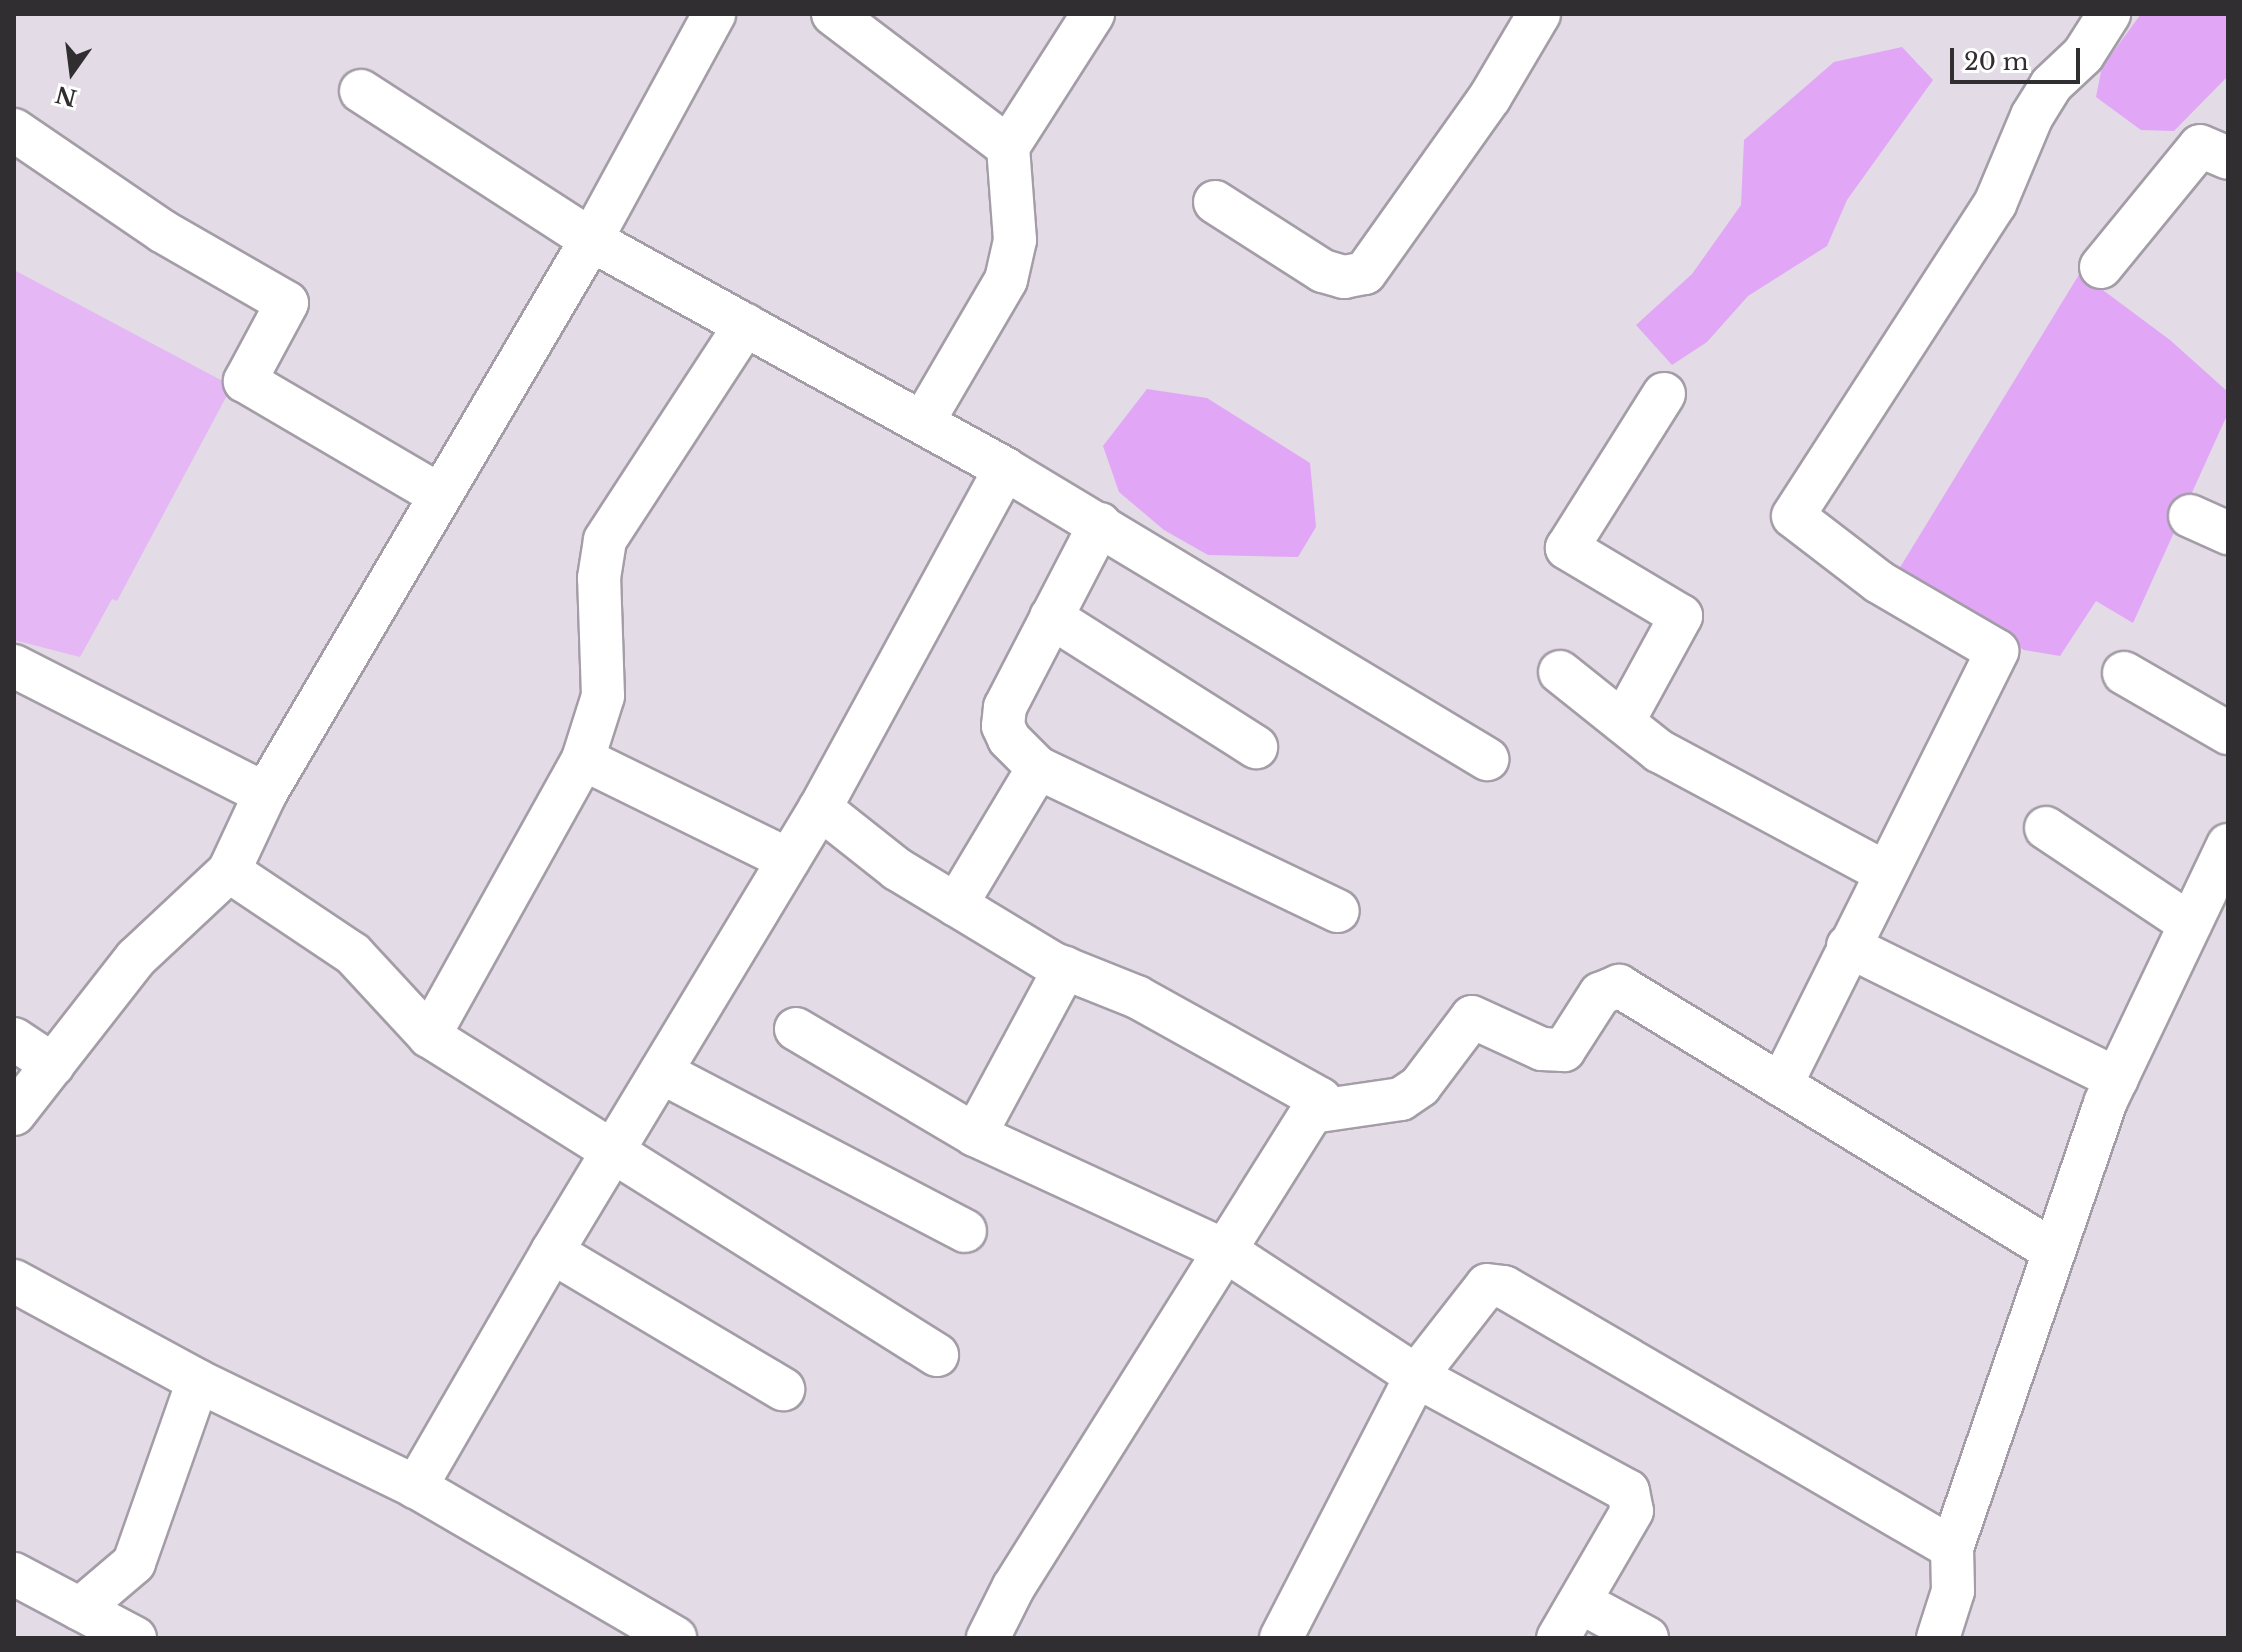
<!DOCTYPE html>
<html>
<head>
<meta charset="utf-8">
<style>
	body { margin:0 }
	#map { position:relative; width:2242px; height:1652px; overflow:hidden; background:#e3dbe5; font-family:"Libre Baskerville",serif }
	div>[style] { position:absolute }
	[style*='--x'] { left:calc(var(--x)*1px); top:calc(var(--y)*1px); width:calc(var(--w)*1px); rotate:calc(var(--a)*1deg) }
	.green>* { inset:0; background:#e5b7f5 }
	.water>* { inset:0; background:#e2a6f7 }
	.roads { filter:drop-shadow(2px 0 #a49da7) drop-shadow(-2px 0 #a49da7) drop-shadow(0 2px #a49da7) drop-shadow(0 -2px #a49da7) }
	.minor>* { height:42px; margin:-21px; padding:0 21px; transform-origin:21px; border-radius:21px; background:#fff }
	span { translate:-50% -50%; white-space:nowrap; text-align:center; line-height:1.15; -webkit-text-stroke:7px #fff; paint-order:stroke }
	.frame { position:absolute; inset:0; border:16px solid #312e32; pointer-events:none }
	.north { position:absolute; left:32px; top:32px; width:80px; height:80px; -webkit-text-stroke:6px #fff; paint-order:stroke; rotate:194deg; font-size:22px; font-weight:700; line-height:32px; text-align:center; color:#312e32 }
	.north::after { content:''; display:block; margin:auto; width:28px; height:36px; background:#312e32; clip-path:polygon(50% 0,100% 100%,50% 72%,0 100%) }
	.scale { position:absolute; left:1950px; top:48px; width:130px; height:36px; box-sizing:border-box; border:4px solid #312e32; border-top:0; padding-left:10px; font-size:24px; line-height:28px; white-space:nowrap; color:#312e32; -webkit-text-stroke:6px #fff; paint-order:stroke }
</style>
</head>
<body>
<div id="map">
	<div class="green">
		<i style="clip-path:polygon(14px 270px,232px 386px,117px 601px,112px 599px,80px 657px,14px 640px)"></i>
	</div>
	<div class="water">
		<i style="clip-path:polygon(2141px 14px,2228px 14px,2228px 76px,2174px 131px,2141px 130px,2096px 97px,2102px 67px)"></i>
		<i style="clip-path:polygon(1902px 47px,1933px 80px,1847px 200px,1827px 246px,1748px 296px,1707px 342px,1672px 365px,1636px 325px,1692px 274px,1741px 205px,1744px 140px,1834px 62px)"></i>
		<i style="clip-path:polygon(2080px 273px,2170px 340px,2228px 392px,2228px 413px,2133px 623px,2096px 601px,2060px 656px,2024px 650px,1896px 574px)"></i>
		<i style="clip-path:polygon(1147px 389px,1207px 398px,1310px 463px,1316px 527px,1298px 557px,1208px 555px,1164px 530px,1119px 492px,1103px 446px)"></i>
	</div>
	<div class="roads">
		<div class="minor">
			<i style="--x:833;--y:14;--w:220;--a:37.2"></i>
			<i style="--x:1008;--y:147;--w:158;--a:-57.4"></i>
			<i style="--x:361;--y:91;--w:274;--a:32.9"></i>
			<i style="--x:591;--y:240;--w:473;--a:28.9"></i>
			<i style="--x:1005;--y:469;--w:386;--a:118.6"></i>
			<i style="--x:820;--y:808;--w:519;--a:121.12"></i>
			<i style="--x:552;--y:1252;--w:269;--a:30.7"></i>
			<i style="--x:14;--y:130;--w:179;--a:34.3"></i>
			<i style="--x:162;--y:231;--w:144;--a:29.9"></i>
			<i style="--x:287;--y:303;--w:89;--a:118.3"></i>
			<i style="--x:245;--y:381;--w:225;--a:30.4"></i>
			<i style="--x:1215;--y:202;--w:128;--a:32.6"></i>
			<i style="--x:1323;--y:271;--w:22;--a:16"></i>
			<i style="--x:1344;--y:277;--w:21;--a:-11"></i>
			<i style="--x:1365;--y:273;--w:216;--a:-54.6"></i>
			<i style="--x:1490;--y:97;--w:96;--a:-59.4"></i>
			<i style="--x:2101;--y:267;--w:156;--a:-50.7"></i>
			<i style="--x:2200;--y:146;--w:30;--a:23"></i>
			<i style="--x:923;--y:422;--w:164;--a:-59.7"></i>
			<i style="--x:1006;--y:280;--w:41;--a:-77.3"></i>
			<i style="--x:1015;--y:240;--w:93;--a:-94.3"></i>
			<i style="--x:1005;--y:469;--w:563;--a:31.03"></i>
			<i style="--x:2190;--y:516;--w:42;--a:24.1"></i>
			<i style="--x:1100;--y:524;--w:206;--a:117.4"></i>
			<i style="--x:1005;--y:707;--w:19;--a:96"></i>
			<i style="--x:1003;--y:726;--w:14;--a:65"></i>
			<i style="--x:1009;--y:739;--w:41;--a:45"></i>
			<i style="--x:1038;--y:768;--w:332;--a:25.5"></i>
			<i style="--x:1051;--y:617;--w:243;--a:32.4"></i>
			<i style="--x:14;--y:666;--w:282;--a:27"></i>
			<i style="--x:1560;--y:672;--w:127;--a:38.6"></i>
			<i style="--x:1659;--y:751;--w:256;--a:28.2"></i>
			<i style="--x:2124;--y:673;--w:120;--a:30"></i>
			<i style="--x:1623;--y:722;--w:121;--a:-61.3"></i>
			<i style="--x:1681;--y:616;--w:133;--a:-149.2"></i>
			<i style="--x:1567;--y:548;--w:182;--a:-57.8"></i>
			<i style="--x:583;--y:759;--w:229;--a:26.1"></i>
			<i style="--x:820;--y:808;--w:98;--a:38.4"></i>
			<i style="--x:897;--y:869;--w:181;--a:31.2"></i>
			<i style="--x:1052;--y:963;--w:92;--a:21.8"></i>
			<i style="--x:1137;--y:997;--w:210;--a:29.1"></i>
			<i style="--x:1320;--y:1099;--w:577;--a:122.12"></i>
			<i style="--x:1013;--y:1588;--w:56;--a:116.6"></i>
			<i style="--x:2046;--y:828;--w:173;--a:33.7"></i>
			<i style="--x:229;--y:871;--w:149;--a:33.8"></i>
			<i style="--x:353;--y:954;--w:112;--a:47.2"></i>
			<i style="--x:429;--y:1036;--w:600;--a:32.13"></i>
			<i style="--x:956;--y:905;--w:160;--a:-59.1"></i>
			<i style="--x:1848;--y:946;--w:300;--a:26.3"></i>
			<i style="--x:796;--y:1029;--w:208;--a:30.6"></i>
			<i style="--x:975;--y:1135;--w:190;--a:-61.7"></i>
			<i style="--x:429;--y:1036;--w:317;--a:-60.9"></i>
			<i style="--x:583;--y:759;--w:66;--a:-72.4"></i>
			<i style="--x:603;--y:696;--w:118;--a:-91.9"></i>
			<i style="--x:599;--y:578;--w:38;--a:-81"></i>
			<i style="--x:605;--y:540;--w:257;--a:-56.9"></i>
			<i style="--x:14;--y:1039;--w:47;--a:33.7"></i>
			<i style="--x:661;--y:1072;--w:343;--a:27.6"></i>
			<i style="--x:1781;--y:1085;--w:485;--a:-63.5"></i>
			<i style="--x:1997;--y:651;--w:137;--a:-149.7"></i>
			<i style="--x:1879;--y:582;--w:108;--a:-142.5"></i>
			<i style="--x:1793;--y:516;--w:372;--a:-57.1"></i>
			<i style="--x:1995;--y:204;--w:95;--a:-67.2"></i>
			<i style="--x:2032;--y:116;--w:36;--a:-58"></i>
			<i style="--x:2051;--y:85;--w:44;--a:-43.2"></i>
			<i style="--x:2083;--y:55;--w:49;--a:-57.6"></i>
			<i style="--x:1312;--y:1112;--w:90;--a:-8.3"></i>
			<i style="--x:1401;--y:1099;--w:23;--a:-34"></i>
			<i style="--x:1420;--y:1086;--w:86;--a:-53"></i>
			<i style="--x:1472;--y:1017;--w:77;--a:24.6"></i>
			<i style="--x:1542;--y:1049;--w:22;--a:3"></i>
			<i style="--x:1564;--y:1050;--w:67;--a:-57.3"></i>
			<i style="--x:1600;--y:994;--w:21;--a:-23"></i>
			<i style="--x:1619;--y:986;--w:507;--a:31.37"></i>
			<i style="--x:14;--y:1114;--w:198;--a:-52"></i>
			<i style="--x:136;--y:958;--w:127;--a:-43.1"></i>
			<i style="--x:229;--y:871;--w:85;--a:-64.9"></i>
			<i style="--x:265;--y:794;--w:643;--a:-59.53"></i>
			<i style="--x:591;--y:240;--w:257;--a:-61.4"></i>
			<i style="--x:975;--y:1135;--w:277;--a:24.8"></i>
			<i style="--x:1226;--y:1251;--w:227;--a:33.3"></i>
			<i style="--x:1416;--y:1376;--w:241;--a:28.5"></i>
			<i style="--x:1628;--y:1491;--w:20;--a:79"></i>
			<i style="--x:1632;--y:1511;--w:147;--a:120.2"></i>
			<i style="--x:552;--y:1252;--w:272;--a:120.1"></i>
			<i style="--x:416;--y:1487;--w:300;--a:30.2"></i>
			<i style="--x:14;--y:1281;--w:209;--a:28.5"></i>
			<i style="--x:198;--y:1381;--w:193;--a:109.4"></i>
			<i style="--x:134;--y:1563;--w:71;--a:139.6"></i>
			<i style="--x:198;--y:1381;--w:242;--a:25.9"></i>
			<i style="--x:14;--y:1574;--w:137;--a:27.9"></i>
			<i style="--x:1580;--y:1602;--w:76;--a:28.2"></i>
			<i style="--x:1281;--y:1638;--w:295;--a:-62.7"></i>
			<i style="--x:1416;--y:1376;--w:115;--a:-52"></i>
			<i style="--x:1487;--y:1285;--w:17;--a:7"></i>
			<i style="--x:1504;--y:1287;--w:518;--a:30.22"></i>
			<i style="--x:1952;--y:1548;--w:471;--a:-71"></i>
			<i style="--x:2105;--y:1103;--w:286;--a:-64.5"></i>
			<i style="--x:1938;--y:1638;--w:49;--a:-72.3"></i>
			<i style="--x:1953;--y:1591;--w:43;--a:-91.3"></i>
		</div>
	</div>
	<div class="frame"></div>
	<div class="north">N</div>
	<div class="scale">20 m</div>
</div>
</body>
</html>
